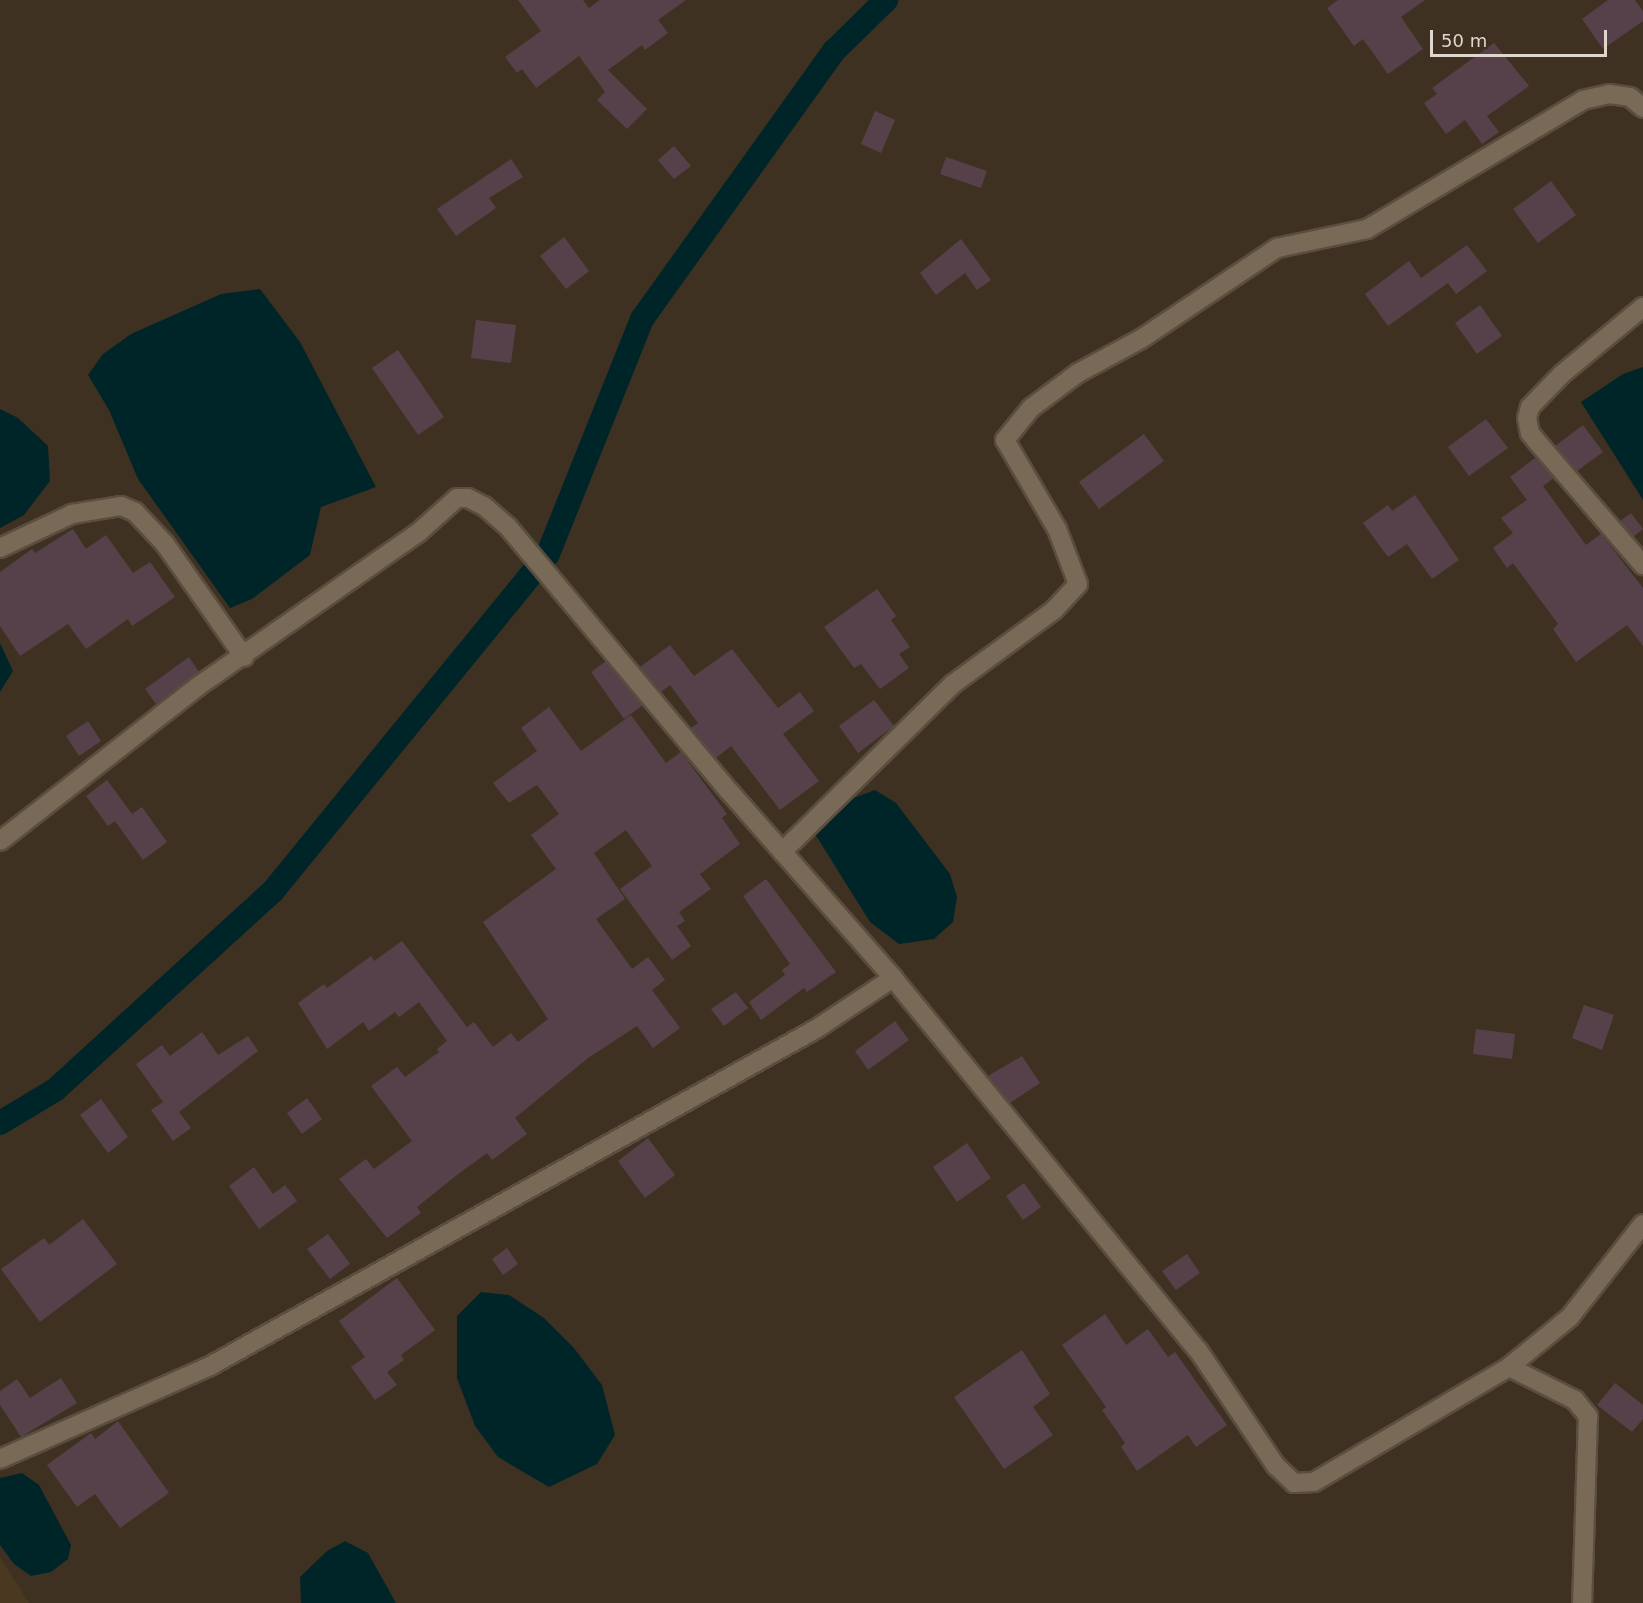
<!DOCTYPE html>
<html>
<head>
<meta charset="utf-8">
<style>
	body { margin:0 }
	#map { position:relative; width:1643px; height:1603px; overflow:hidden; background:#3f3121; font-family:"DejaVu Sans",sans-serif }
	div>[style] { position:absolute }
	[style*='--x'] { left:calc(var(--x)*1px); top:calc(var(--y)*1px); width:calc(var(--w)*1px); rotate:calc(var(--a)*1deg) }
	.built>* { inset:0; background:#4a3821 }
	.water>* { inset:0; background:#002529 }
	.canal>* { height:24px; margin:-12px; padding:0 12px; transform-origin:12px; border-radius:12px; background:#002529 }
	.building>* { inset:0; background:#56414a }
	.roads { filter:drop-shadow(2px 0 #594e40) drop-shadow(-2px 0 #594e40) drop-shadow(0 2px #594e40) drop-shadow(0 -2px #594e40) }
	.minor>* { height:18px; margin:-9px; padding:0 9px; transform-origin:9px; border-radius:9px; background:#796a57 }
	span { translate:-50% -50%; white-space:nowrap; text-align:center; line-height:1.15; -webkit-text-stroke:5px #3f3121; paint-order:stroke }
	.scale { position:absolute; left:1430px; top:30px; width:177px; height:27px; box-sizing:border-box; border:3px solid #dfd7cc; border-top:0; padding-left:8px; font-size:18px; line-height:21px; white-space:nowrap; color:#dfd7cc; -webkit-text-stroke:4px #3f3121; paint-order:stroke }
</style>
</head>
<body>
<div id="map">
	<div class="built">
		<i style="clip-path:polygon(0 1557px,29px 1603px,0 1603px)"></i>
	</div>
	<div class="water">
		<i style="clip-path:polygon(260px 289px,300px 342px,376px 487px,321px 507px,310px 555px,252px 599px,230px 608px,138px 479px,109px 410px,88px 375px,103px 354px,131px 334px,221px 294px)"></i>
		<i style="clip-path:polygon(1643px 367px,1643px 500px,1581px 402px,1623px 374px)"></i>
		<i style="clip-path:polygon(0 409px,18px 418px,48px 446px,50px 481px,24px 515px,0 528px)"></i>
		<i style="clip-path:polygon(0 643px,13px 671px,0 692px)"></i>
		<i style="clip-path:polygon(875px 790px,896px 803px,950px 874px,957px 897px,953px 922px,934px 939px,899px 944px,870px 922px,815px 834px,830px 813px,851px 799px)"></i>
		<i style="clip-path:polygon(481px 1292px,509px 1295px,544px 1318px,574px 1348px,602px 1385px,615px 1435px,597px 1464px,549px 1487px,498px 1457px,475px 1426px,457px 1378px,457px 1316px)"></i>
		<i style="clip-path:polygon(22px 1473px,39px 1485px,71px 1545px,68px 1559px,51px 1572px,31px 1576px,14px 1564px,0 1545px,0 1478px)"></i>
		<i style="clip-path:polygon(345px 1541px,368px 1553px,396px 1603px,301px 1603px,300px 1577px,327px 1551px)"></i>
	</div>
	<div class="canal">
		<i style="--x:0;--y:1123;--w:64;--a:-31"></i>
		<i style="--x:55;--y:1090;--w:295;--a:-42.4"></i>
		<i style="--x:273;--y:891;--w:435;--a:-50.8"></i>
		<i style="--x:548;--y:554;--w:253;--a:-68.2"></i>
		<i style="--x:642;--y:319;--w:330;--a:-54.4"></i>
		<i style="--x:834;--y:51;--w:73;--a:-44.4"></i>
	</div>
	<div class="building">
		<i style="clip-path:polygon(518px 0,583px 0,589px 8px,600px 0,686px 0,658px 20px,668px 33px,645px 50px,642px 45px,608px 70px,647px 109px,627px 129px,597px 100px,605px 92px,579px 56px,536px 88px,522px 69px,517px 73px,505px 57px,541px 31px)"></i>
		<i style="clip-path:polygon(1338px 0,1425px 0,1401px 17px,1423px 49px,1388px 74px,1363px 39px,1354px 46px,1327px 8px)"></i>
		<i style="clip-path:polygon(1608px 0,1635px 0,1643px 11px,1643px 21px,1603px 49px,1582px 19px)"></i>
		<i style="clip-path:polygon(1494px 43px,1529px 86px,1487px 116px,1499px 132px,1482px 144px,1465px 120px,1446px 134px,1424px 103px,1437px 94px,1432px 88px)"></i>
		<i style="clip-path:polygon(875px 111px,895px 120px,881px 153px,861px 144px)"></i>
		<i style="clip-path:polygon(674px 146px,691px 166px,674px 179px,658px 160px)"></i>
		<i style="clip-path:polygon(946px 157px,987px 171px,981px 188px,940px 174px)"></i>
		<i style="clip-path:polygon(511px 159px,523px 177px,489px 198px,496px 208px,456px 236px,437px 209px)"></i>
		<i style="clip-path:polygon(1551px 181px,1576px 215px,1538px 243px,1513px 209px)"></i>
		<i style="clip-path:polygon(564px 237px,589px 271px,566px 289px,540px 256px)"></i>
		<i style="clip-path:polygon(961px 239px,991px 280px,977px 290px,965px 273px,936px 295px,920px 273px)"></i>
		<i style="clip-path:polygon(1467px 245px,1487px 271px,1456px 294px,1448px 283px,1388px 326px,1365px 294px,1409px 261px,1421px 278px)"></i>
		<i style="clip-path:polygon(1480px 305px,1502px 336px,1477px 354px,1455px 323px)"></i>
		<i style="clip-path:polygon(476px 320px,516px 325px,511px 363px,471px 358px)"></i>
		<i style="clip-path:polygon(398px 350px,444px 417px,418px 435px,372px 368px)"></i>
		<i style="clip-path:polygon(1486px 419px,1508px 448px,1469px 476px,1448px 447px)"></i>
		<i style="clip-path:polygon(1583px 425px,1603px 452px,1577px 471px,1555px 446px)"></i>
		<i style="clip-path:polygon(1144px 434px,1164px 461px,1099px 509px,1079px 482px)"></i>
		<i style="clip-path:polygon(1535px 458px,1554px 478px,1543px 486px,1586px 545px,1601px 534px,1643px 588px,1643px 646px,1627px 625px,1576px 662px,1553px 629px,1558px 624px,1513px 563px,1507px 568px,1493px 548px,1513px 533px,1501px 518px,1527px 500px,1510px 477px)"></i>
		<i style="clip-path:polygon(1415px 495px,1459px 560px,1432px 579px,1407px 544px,1388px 557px,1363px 523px,1388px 505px,1392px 511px)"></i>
		<i style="clip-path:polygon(1631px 513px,1643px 529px,1633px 537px,1620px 521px)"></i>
		<i style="clip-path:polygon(73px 529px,86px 549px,106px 535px,133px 573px,150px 562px,175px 597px,132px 626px,128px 619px,86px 649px,68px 624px,20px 656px,0 626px,0 572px,32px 549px,35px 553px)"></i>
		<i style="clip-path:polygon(877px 589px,896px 616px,891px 620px,910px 647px,899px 654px,909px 668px,880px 689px,861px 664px,854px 668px,824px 627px)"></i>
		<i style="clip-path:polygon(670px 645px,694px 676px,732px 649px,778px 708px,800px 692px,814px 711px,783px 734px,819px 781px,780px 810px,731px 746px,716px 758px,691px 728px,698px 723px,670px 685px,661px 692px,640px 667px)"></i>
		<i style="clip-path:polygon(189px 657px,199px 672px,156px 704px,145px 689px)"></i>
		<i style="clip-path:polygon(606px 661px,643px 705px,624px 719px,591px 672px)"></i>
		<i style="clip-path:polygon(874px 700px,894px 726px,858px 753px,839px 726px)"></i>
		<i style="clip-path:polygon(549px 707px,581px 751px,631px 715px,666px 763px,681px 752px,727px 814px,722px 818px,740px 844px,700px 874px,711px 889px,679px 912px,685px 921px,677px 926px,691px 946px,672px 960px,620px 889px,652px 866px,626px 830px,594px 853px,625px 899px,596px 919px,632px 969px,648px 957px,665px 980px,652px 990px,680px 1028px,653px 1048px,637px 1026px,588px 1058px,515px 1118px,527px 1134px,492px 1160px,487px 1153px,457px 1175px,417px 1207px,421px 1213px,387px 1238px,339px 1179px,366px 1159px,374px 1169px,412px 1141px,371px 1086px,397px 1067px,405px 1077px,439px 1052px,437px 1049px,447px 1041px,419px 1002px,399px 1017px,395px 1012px,369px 1031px,363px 1022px,327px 1049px,298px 1003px,324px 984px,327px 988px,371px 956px,374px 961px,402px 941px,467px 1027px,474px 1022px,493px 1047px,511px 1033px,518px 1042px,548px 1019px,483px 922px,556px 869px,531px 835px,559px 814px,537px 785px,509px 803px,493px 783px,537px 751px,521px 728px)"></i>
		<i style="clip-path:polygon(88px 721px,101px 741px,79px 756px,66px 736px)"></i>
		<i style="clip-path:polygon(107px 780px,132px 814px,142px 807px,167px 842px,143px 860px,115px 821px,108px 826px,86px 796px)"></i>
		<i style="clip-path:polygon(766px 879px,836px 972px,807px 992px,804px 988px,761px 1020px,749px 1002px,785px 975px,782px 970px,790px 964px,743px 896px)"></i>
		<i style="clip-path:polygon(736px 992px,748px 1008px,724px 1026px,711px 1009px)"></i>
		<i style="clip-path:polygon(1584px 1005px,1614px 1015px,1602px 1050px,1572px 1038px)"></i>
		<i style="clip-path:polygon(895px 1021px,909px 1040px,868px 1070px,855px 1051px)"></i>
		<i style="clip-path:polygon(1476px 1029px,1515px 1034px,1512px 1059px,1473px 1054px)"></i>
		<i style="clip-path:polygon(202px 1032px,218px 1055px,248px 1036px,258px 1051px,179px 1112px,191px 1128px,173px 1141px,151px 1110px,163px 1102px,136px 1064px,162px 1045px,170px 1056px)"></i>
		<i style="clip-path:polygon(1022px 1056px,1040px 1083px,1010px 1103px,988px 1076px)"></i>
		<i style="clip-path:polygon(307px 1098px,322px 1119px,302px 1134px,287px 1113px)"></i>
		<i style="clip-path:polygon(101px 1099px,128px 1137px,108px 1153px,80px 1115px)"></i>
		<i style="clip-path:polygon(648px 1138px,675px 1175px,645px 1198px,618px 1161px)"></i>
		<i style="clip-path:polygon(967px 1143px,991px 1178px,957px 1202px,933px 1167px)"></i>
		<i style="clip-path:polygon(254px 1167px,273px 1194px,285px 1185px,297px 1201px,259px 1229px,229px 1186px)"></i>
		<i style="clip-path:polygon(1024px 1183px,1041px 1207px,1023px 1220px,1006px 1196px)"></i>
		<i style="clip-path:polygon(83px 1219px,117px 1264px,40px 1322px,1px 1269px,44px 1238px,49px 1245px)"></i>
		<i style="clip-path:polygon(328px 1234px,350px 1264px,330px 1279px,307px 1249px)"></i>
		<i style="clip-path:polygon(507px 1248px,518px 1264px,503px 1275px,492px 1259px)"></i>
		<i style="clip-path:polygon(1187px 1254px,1200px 1273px,1176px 1290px,1162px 1271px)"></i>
		<i style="clip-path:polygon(397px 1278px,435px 1330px,401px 1355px,404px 1360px,387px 1372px,397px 1385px,375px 1400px,351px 1367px,365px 1357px,339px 1321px)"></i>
		<i style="clip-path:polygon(1105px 1314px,1126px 1345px,1148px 1329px,1168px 1357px,1175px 1352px,1227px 1425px,1196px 1447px,1188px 1435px,1137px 1471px,1121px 1447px,1125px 1443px,1102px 1410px,1106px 1407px,1062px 1345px)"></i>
		<i style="clip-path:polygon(1022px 1350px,1050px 1394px,1033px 1407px,1053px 1435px,1004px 1469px,954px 1397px)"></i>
		<i style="clip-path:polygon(61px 1378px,77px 1403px,21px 1437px,0 1405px,0 1391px,17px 1379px,30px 1398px)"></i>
		<i style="clip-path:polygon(1615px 1383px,1643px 1405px,1643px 1419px,1632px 1432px,1597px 1405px)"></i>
		<i style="clip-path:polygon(118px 1421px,169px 1493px,120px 1528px,95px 1494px,77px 1507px,47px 1465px,91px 1433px,95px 1439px)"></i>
	</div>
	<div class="roads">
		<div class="minor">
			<i style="--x:1643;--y:307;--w:105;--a:140.4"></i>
			<i style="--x:1562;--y:374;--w:46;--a:134.1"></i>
			<i style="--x:1530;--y:407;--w:11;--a:105"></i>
			<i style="--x:1527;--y:418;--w:15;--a:79"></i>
			<i style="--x:1530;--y:433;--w:14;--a:51"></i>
			<i style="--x:1539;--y:444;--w:160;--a:49.3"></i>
			<i style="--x:0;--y:548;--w:80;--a:-25.3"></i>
			<i style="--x:72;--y:514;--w:50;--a:-9.3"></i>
			<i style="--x:121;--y:506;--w:15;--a:23"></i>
			<i style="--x:135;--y:512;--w:44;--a:46.8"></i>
			<i style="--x:165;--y:544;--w:138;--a:55"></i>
			<i style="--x:0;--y:841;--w:250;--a:-38"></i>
			<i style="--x:197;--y:687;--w:269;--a:-34.9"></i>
			<i style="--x:418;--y:533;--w:52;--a:-41.9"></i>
			<i style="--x:457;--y:498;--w:11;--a:0"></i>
			<i style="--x:468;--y:498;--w:18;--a:27"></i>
			<i style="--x:484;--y:506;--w:32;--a:41"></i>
			<i style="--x:508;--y:527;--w:344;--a:50.1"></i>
			<i style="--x:729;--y:791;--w:249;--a:48.7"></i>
			<i style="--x:893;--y:978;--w:481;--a:50.7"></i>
			<i style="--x:1198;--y:1350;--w:140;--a:56.1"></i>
			<i style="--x:1276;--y:1466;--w:25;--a:43"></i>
			<i style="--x:1294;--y:1483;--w:20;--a:-3"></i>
			<i style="--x:1314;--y:1482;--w:226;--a:-30.5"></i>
			<i style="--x:1509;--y:1367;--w:79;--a:-39.3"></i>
			<i style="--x:1570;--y:1317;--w:118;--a:-51.9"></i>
			<i style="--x:782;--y:852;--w:240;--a:-44.5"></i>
			<i style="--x:953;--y:684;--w:125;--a:-36.2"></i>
			<i style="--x:1054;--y:610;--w:35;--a:-47"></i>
			<i style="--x:1078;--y:584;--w:59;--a:-110.9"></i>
			<i style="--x:1057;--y:529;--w:103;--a:-120.3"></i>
			<i style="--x:1005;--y:440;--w:41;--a:-50.9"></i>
			<i style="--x:1031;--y:408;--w:59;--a:-36.7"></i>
			<i style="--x:1078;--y:373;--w:72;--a:-28.4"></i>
			<i style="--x:1141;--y:339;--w:164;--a:-33.8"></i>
			<i style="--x:1277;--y:248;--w:92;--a:-11.9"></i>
			<i style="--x:1367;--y:229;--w:252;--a:-30.8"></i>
			<i style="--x:1583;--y:100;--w:27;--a:-13"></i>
			<i style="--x:1609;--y:94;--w:21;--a:8"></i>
			<i style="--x:1630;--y:97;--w:17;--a:40"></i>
			<i style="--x:1509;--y:1367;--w:74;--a:26.6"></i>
			<i style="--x:1575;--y:1400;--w:21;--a:51"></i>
			<i style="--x:1588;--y:1416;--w:187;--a:91.8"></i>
			<i style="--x:0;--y:1459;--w:230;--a:-23.9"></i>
			<i style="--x:210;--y:1366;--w:693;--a:-29.08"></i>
			<i style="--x:816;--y:1029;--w:92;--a:-33.5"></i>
		</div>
	</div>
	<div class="scale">50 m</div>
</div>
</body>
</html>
